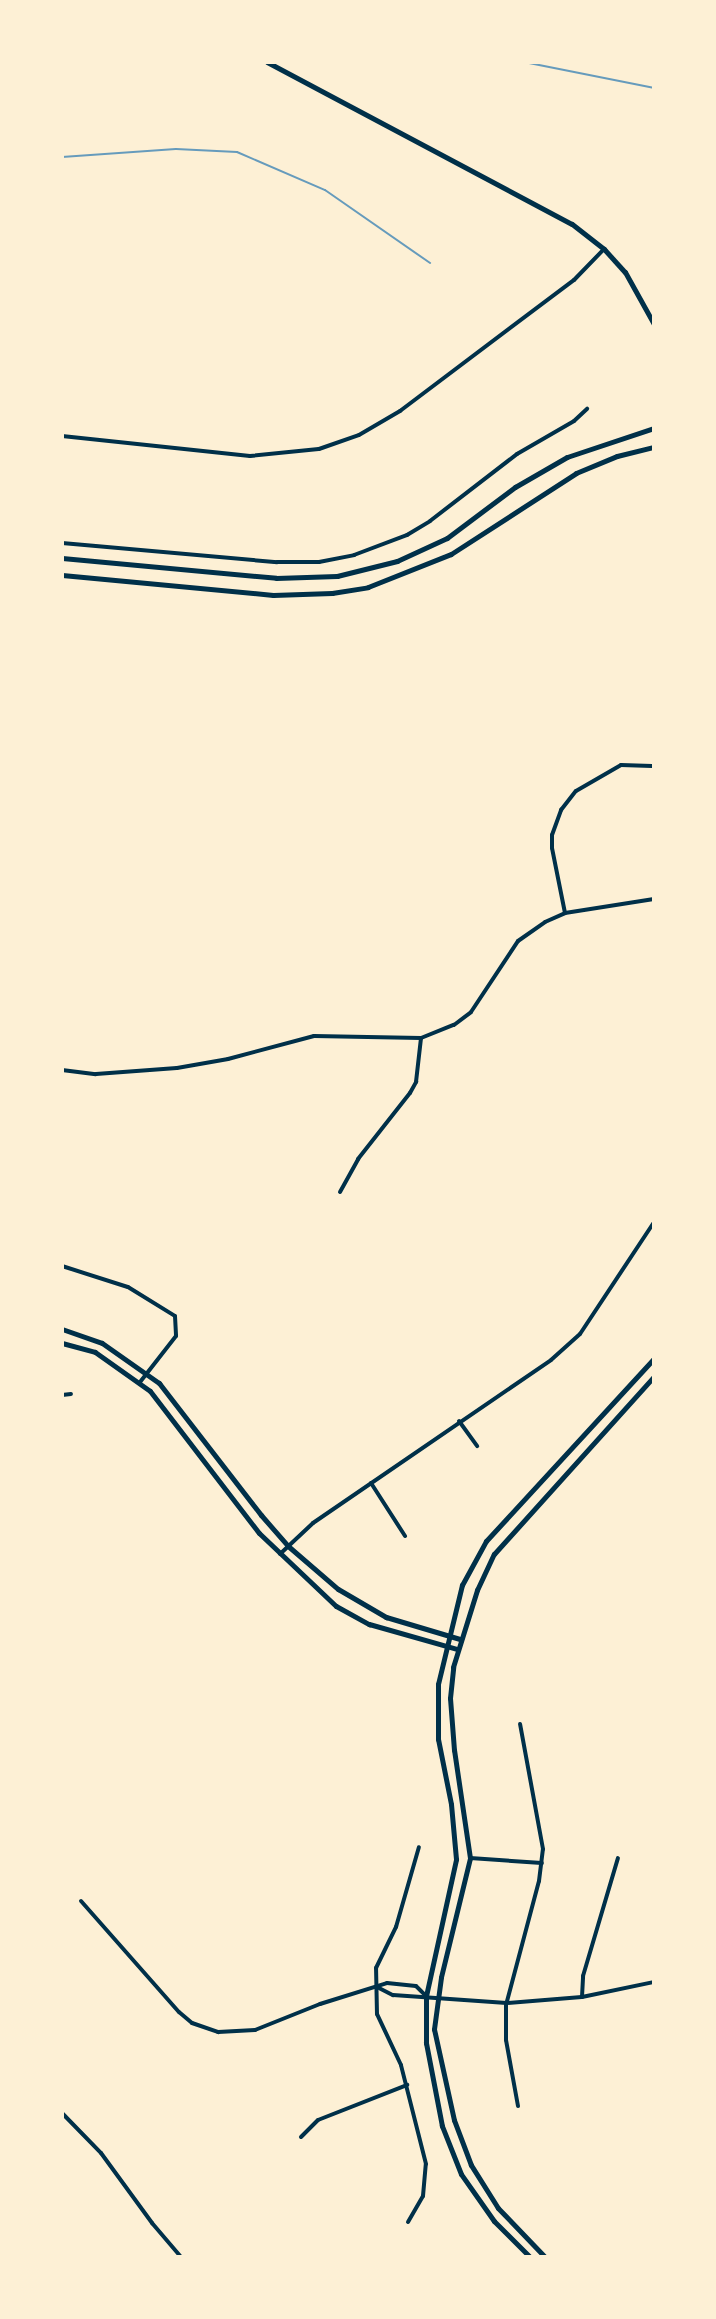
<!DOCTYPE html>
<html>
<head>
<meta charset="utf-8">
<style>
	body { margin:0 }
	#map { position:relative; width:716px; height:2319px; overflow:hidden; background:#fdf0d5; font-family:Rubik,sans-serif }
	div>[style] { position:absolute }
	[style*='--x'] { left:calc(var(--x)*1px); top:calc(var(--y)*1px); width:calc(var(--w)*1px); rotate:calc(var(--a)*1deg) }
	.stream>* { height:2px; margin:-1px; padding:0 1px; transform-origin:1px; border-radius:1px; background:#669bbc }
	.minor>* { height:4px; margin:-2px; padding:0 2px; transform-origin:2px; border-radius:2px; background:#003049 }
	.tertiary>* { height:5px; margin:-2.5px; padding:0 2.5px; transform-origin:2.5px; border-radius:2.5px; background:#003049 }
	span { translate:-50% -50%; white-space:nowrap; text-align:center; line-height:1.15; -webkit-text-stroke:8px #fdf0d5; paint-order:stroke }
	.frame { position:absolute; inset:0; border:64px solid #fdf0d5; pointer-events:none }
</style>
</head>
<body>
<div id="map">
	<div class="stream">
		<i style="--x:524;--y:62;--w:133;--a:11.3"></i>
		<i style="--x:62;--y:157;--w:114;--a:-4"></i>
		<i style="--x:176;--y:149;--w:61;--a:2.8"></i>
		<i style="--x:237;--y:152;--w:96;--a:23.4"></i>
		<i style="--x:325;--y:190;--w:128;--a:34.8"></i>
	</div>
	<div class="minor">
		<i style="--x:62;--y:436;--w:189;--a:6.1"></i>
		<i style="--x:250;--y:456;--w:69;--a:-5.8"></i>
		<i style="--x:319;--y:449;--w:42;--a:-19.3"></i>
		<i style="--x:359;--y:435;--w:48;--a:-30.3"></i>
		<i style="--x:400;--y:411;--w:218;--a:-37"></i>
		<i style="--x:574;--y:280;--w:43;--a:-45.9"></i>
		<i style="--x:62;--y:543;--w:216;--a:5.1"></i>
		<i style="--x:277;--y:562;--w:42;--a:0"></i>
		<i style="--x:319;--y:562;--w:36;--a:-11"></i>
		<i style="--x:354;--y:555;--w:57;--a:-20.7"></i>
		<i style="--x:407;--y:535;--w:27;--a:-31"></i>
		<i style="--x:430;--y:521;--w:110;--a:-37.6"></i>
		<i style="--x:517;--y:454;--w:66;--a:-30.1"></i>
		<i style="--x:574;--y:421;--w:18;--a:-43"></i>
		<i style="--x:565;--y:913;--w:66;--a:-101.3"></i>
		<i style="--x:552;--y:848;--w:13;--a:-90"></i>
		<i style="--x:552;--y:835;--w:27;--a:-70"></i>
		<i style="--x:561;--y:810;--w:24;--a:-52"></i>
		<i style="--x:576;--y:791;--w:52;--a:-30"></i>
		<i style="--x:621;--y:765;--w:31;--a:2"></i>
		<i style="--x:62;--y:1070;--w:34;--a:7"></i>
		<i style="--x:96;--y:1074;--w:81;--a:-4.2"></i>
		<i style="--x:177;--y:1068;--w:52;--a:-10"></i>
		<i style="--x:228;--y:1059;--w:89;--a:-15"></i>
		<i style="--x:314;--y:1036;--w:107;--a:1.1"></i>
		<i style="--x:421;--y:1038;--w:35;--a:-22"></i>
		<i style="--x:454;--y:1025;--w:21;--a:-37"></i>
		<i style="--x:471;--y:1012;--w:85;--a:-56.5"></i>
		<i style="--x:518;--y:941;--w:33;--a:-35"></i>
		<i style="--x:545;--y:922;--w:22;--a:-24"></i>
		<i style="--x:565;--y:913;--w:90;--a:-8.9"></i>
		<i style="--x:340;--y:1192;--w:38;--a:-61"></i>
		<i style="--x:358;--y:1159;--w:84;--a:-51.8"></i>
		<i style="--x:410;--y:1093;--w:13;--a:-61"></i>
		<i style="--x:416;--y:1082;--w:44;--a:-83.5"></i>
		<i style="--x:62;--y:1266;--w:69;--a:17.7"></i>
		<i style="--x:128;--y:1287;--w:55;--a:31.7"></i>
		<i style="--x:175;--y:1316;--w:20;--a:87"></i>
		<i style="--x:176;--y:1336;--w:58;--a:128"></i>
		<i style="--x:62;--y:1395;--w:9;--a:-6"></i>
		<i style="--x:459;--y:1421;--w:31;--a:54"></i>
		<i style="--x:371;--y:1483;--w:63;--a:57.3"></i>
		<i style="--x:280;--y:1554;--w:45;--a:-43.2"></i>
		<i style="--x:313;--y:1523;--w:288;--a:-34.4"></i>
		<i style="--x:551;--y:1360;--w:39;--a:-42"></i>
		<i style="--x:580;--y:1334;--w:134;--a:-56.5"></i>
		<i style="--x:470;--y:1858;--w:72;--a:4"></i>
		<i style="--x:81;--y:1901;--w:148;--a:48.6"></i>
		<i style="--x:179;--y:2012;--w:17;--a:40"></i>
		<i style="--x:192;--y:2023;--w:28;--a:19"></i>
		<i style="--x:218;--y:2032;--w:37;--a:-3"></i>
		<i style="--x:255;--y:2030;--w:70;--a:-21.8"></i>
		<i style="--x:320;--y:2004;--w:70;--a:-17.4"></i>
		<i style="--x:387;--y:1983;--w:29;--a:6"></i>
		<i style="--x:416;--y:1986;--w:14;--a:45"></i>
		<i style="--x:377;--y:1987;--w:18;--a:27"></i>
		<i style="--x:393;--y:1995;--w:114;--a:4"></i>
		<i style="--x:507;--y:2003;--w:75;--a:-4.6"></i>
		<i style="--x:582;--y:1997;--w:74;--a:-11.8"></i>
		<i style="--x:582;--y:1997;--w:21;--a:-87"></i>
		<i style="--x:583;--y:1976;--w:123;--a:-73.5"></i>
		<i style="--x:518;--y:2106;--w:67;--a:-100.3"></i>
		<i style="--x:506;--y:2040;--w:35;--a:-90"></i>
		<i style="--x:506;--y:2005;--w:128;--a:-75.1"></i>
		<i style="--x:539;--y:1881;--w:32;--a:-83"></i>
		<i style="--x:543;--y:1849;--w:127;--a:-100.4"></i>
		<i style="--x:62;--y:2113;--w:56;--a:45.7"></i>
		<i style="--x:101;--y:2153;--w:87;--a:53.9"></i>
		<i style="--x:152;--y:2223;--w:45;--a:49.5"></i>
		<i style="--x:301;--y:2137;--w:24;--a:-45"></i>
		<i style="--x:318;--y:2120;--w:96;--a:-21.5"></i>
		<i style="--x:408;--y:2222;--w:30;--a:-60"></i>
		<i style="--x:423;--y:2196;--w:32;--a:-85"></i>
		<i style="--x:426;--y:2164;--w:102;--a:-104.2"></i>
		<i style="--x:401;--y:2065;--w:56;--a:-115.2"></i>
		<i style="--x:377;--y:2014;--w:46;--a:-91.2"></i>
		<i style="--x:376;--y:1968;--w:46;--a:-64"></i>
		<i style="--x:396;--y:1927;--w:83;--a:-74"></i>
	</div>
	<div class="tertiary">
		<i style="--x:267;--y:62;--w:345;--a:28"></i>
		<i style="--x:572;--y:224;--w:41;--a:38"></i>
		<i style="--x:604;--y:249;--w:31;--a:48"></i>
		<i style="--x:625;--y:272;--w:60;--a:60.9"></i>
		<i style="--x:62;--y:558;--w:215;--a:5.3"></i>
		<i style="--x:276;--y:578;--w:61;--a:-1.9"></i>
		<i style="--x:337;--y:576;--w:62;--a:-14"></i>
		<i style="--x:397;--y:561;--w:55;--a:-24.7"></i>
		<i style="--x:447;--y:538;--w:85;--a:-36.9"></i>
		<i style="--x:515;--y:487;--w:60;--a:-30"></i>
		<i style="--x:567;--y:457;--w:92;--a:-18.4"></i>
		<i style="--x:62;--y:575;--w:212;--a:5.4"></i>
		<i style="--x:273;--y:595;--w:59;--a:-1.9"></i>
		<i style="--x:332;--y:593;--w:36;--a:-9"></i>
		<i style="--x:368;--y:587;--w:89;--a:-21.7"></i>
		<i style="--x:451;--y:554;--w:149;--a:-32.9"></i>
		<i style="--x:576;--y:473;--w:44;--a:-22.5"></i>
		<i style="--x:617;--y:456;--w:38;--a:-14"></i>
		<i style="--x:62;--y:1329;--w:42;--a:19.3"></i>
		<i style="--x:102;--y:1343;--w:70;--a:35.1"></i>
		<i style="--x:159;--y:1383;--w:167;--a:52.3"></i>
		<i style="--x:261;--y:1515;--w:41;--a:48.9"></i>
		<i style="--x:288;--y:1546;--w:66;--a:40.7"></i>
		<i style="--x:338;--y:1589;--w:56;--a:30.3"></i>
		<i style="--x:386;--y:1617;--w:77;--a:16.6"></i>
		<i style="--x:62;--y:1343;--w:34;--a:15"></i>
		<i style="--x:95;--y:1352;--w:67;--a:35.3"></i>
		<i style="--x:150;--y:1391;--w:179;--a:52.5"></i>
		<i style="--x:259;--y:1533;--w:106;--a:43.5"></i>
		<i style="--x:336;--y:1606;--w:38;--a:29"></i>
		<i style="--x:369;--y:1624;--w:91;--a:15.9"></i>
		<i style="--x:530;--y:2257;--w:51;--a:-135"></i>
		<i style="--x:494;--y:2221;--w:57;--a:-125.1"></i>
		<i style="--x:461;--y:2174;--w:52;--a:-111.6"></i>
		<i style="--x:442;--y:2126;--w:85;--a:-100.9"></i>
		<i style="--x:426;--y:2043;--w:47;--a:-90"></i>
		<i style="--x:426;--y:1996;--w:140;--a:-77.6"></i>
		<i style="--x:456;--y:1859;--w:55;--a:-95.2"></i>
		<i style="--x:451;--y:1804;--w:66;--a:-101.3"></i>
		<i style="--x:438;--y:1739;--w:55;--a:-90"></i>
		<i style="--x:438;--y:1684;--w:102;--a:-76.4"></i>
		<i style="--x:462;--y:1585;--w:50;--a:-61.4"></i>
		<i style="--x:486;--y:1541;--w:248;--a:-47.4"></i>
		<i style="--x:545;--y:2257;--w:68;--a:-133.8"></i>
		<i style="--x:498;--y:2208;--w:51;--a:-122.1"></i>
		<i style="--x:471;--y:2165;--w:48;--a:-110.7"></i>
		<i style="--x:454;--y:2120;--w:93;--a:-102.4"></i>
		<i style="--x:434;--y:2029;--w:52;--a:-82.3"></i>
		<i style="--x:441;--y:1977;--w:122;--a:-76.3"></i>
		<i style="--x:470;--y:1858;--w:109;--a:-98.4"></i>
		<i style="--x:454;--y:1750;--w:52;--a:-94.4"></i>
		<i style="--x:450;--y:1698;--w:31;--a:-84"></i>
		<i style="--x:453;--y:1667;--w:81;--a:-72.7"></i>
		<i style="--x:477;--y:1590;--w:40;--a:-65"></i>
		<i style="--x:494;--y:1554;--w:239;--a:-48"></i>
	</div>
	<div class="frame"></div>
</div>
</body>
</html>
